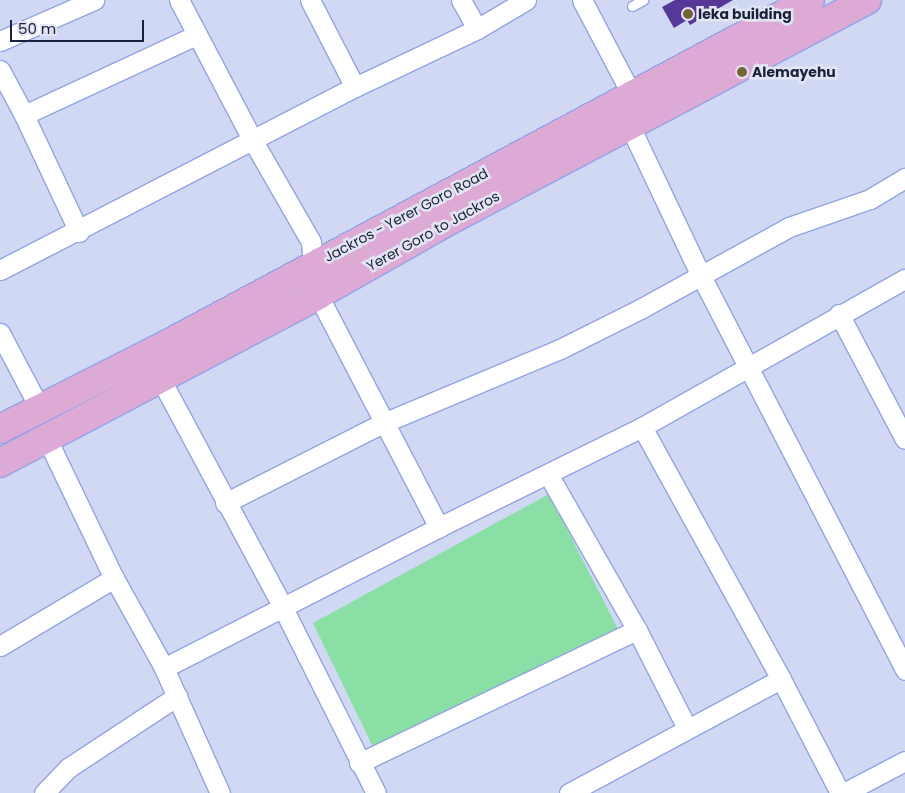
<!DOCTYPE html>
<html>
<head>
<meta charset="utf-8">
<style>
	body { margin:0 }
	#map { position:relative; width:905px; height:793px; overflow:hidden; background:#d0d8f4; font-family:Poppins,sans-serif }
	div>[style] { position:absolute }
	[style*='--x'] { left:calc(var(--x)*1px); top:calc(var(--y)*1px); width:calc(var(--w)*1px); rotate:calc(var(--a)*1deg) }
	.green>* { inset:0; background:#89dfa4 }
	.building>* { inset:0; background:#553897 }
	.roads { filter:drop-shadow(1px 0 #93a3e5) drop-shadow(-1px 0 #93a3e5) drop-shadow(0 1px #93a3e5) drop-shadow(0 -1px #93a3e5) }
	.lane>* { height:9px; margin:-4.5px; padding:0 4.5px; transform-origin:4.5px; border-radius:4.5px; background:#fff }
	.street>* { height:19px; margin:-9.5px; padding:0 9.5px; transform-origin:9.5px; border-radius:9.5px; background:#fff }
	.primary>* { height:28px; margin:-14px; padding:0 14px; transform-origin:14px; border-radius:14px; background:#ddaad6 }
	.dots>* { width:14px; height:14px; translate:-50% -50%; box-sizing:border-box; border:2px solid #e2e6f4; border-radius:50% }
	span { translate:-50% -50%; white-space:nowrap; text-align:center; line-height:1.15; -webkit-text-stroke:5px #e2e6f4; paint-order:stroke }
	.poi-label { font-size:14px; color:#1c213b; font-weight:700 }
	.left { translate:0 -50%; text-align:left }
	.street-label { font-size:14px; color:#1c213b }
	.scale { position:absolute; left:10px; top:20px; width:134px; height:22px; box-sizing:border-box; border:2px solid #1c213b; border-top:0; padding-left:6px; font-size:15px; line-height:18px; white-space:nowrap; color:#1c213b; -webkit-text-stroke:4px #e2e6f4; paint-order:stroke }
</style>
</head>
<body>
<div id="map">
	<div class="green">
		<i style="clip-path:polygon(549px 494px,620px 633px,374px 749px,313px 623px)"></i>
	</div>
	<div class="building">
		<i style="clip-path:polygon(675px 0,733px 0,690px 25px,687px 20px,674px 28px,662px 7px)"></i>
	</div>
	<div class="roads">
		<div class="lane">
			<i style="--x:632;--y:6;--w:13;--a:-29"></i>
		</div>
		<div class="street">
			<i style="--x:179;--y:0;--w:159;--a:62.3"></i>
			<i style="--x:253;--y:141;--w:116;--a:60.1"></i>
			<i style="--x:311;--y:242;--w:21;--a:85"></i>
			<i style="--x:310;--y:0;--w:98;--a:62.7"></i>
			<i style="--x:461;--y:0;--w:33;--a:61"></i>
			<i style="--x:582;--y:0;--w:110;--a:62.3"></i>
			<i style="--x:0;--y:41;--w:103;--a:-23.6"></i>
			<i style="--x:0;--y:70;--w:51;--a:61.9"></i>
			<i style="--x:625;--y:116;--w:175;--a:64.6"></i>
			<i style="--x:700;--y:274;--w:446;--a:62.6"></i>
			<i style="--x:79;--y:232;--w:129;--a:-115.2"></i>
			<i style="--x:24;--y:115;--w:190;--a:-24.9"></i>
			<i style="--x:0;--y:270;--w:399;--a:-27.3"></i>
			<i style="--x:355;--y:87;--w:135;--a:-25.4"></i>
			<i style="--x:477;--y:29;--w:57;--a:-30.6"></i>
			<i style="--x:318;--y:295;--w:262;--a:62.5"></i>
			<i style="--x:839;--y:314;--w:141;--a:62.2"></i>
			<i style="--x:0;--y:333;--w:86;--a:62.2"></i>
			<i style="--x:160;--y:378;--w:259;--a:61.8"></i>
			<i style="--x:282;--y:606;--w:209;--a:63.3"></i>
			<i style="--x:642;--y:427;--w:288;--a:61.1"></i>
			<i style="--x:781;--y:679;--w:128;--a:62.6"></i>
			<i style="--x:46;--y:437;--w:157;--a:64.3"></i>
			<i style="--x:114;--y:578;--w:103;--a:60.9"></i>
			<i style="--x:164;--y:668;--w:137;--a:65.9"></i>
			<i style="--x:548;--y:474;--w:180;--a:60.3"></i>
			<i style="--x:637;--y:630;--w:110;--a:63"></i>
			<i style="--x:225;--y:503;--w:177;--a:-26.9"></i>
			<i style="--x:383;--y:423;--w:192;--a:-22.7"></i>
			<i style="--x:560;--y:349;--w:89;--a:-26.6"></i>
			<i style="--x:640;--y:309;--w:170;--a:-28.8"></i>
			<i style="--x:789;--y:227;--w:86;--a:-19.1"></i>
			<i style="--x:870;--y:199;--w:41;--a:-31"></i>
			<i style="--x:0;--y:646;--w:133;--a:-30.8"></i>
			<i style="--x:164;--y:668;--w:309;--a:-27.1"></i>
			<i style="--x:439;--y:527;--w:226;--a:-26.2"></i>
			<i style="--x:642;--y:427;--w:302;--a:-29.4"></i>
			<i style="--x:359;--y:763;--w:308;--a:-25.6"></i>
			<i style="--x:44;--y:793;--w:35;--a:-46"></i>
			<i style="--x:68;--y:768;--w:131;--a:-33.4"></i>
			<i style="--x:569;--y:793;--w:241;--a:-28.3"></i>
			<i style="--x:844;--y:793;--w:69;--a:-27.7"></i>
		</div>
		<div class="primary">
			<i style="--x:0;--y:429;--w:179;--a:-26.9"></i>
			<i style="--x:160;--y:348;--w:737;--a:-28.16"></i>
			<i style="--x:0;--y:463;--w:360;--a:-27.8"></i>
			<i style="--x:318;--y:295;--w:154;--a:-29.6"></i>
			<i style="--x:452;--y:219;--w:469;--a:-27.8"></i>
		</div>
	</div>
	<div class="dots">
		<i style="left:688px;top:14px;background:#746533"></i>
		<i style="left:742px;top:72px;background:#746533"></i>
	</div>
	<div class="poi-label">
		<span class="left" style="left:698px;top:14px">leka building</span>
		<span class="left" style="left:752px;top:72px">Alemayehu</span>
	</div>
	<div class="street-label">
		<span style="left:406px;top:215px;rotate:-28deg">Jackros - Yerer Goro Road</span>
		<span style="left:433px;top:231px;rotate:-29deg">Yerer Goro to Jackros</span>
	</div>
	<div class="scale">50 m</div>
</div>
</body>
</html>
